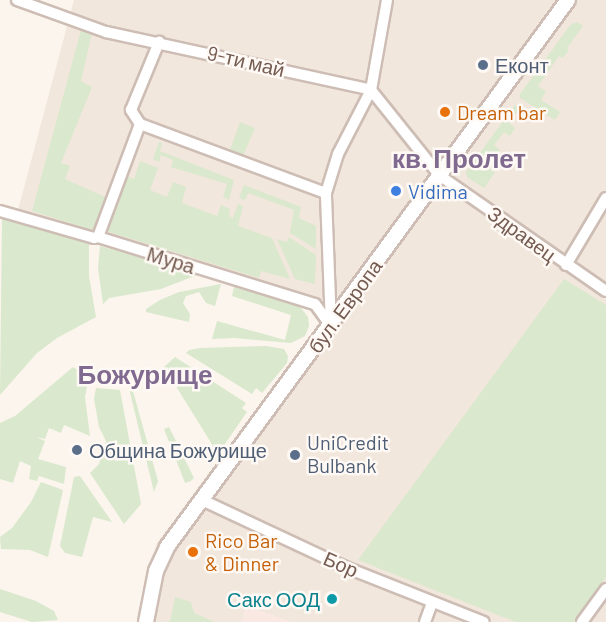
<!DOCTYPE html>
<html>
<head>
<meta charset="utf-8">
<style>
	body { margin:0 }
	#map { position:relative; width:606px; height:622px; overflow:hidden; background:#fbf5ed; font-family:Barlow,sans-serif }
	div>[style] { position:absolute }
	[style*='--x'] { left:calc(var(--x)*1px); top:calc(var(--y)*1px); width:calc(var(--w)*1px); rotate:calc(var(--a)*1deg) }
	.residential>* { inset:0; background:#f2e7dc }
	.commercial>* { inset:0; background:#fae8e3 }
	.green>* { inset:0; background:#dae8cd }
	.roads { filter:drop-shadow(2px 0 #cdbdb4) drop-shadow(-2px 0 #cdbdb4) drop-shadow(0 2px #cdbdb4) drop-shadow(0 -2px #cdbdb4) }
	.minor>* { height:10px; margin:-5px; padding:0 5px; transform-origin:5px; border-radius:5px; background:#fff }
	.tertiary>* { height:14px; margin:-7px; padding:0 7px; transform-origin:7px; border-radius:7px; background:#fff }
	.dots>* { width:16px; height:16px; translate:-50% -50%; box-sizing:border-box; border:3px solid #fef9f4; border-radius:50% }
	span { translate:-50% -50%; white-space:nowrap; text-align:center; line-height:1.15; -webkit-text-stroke:5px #fef9f4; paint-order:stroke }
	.street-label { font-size:20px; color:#755c52 }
	.service-label { font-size:20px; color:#4e5e75 }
	.left { translate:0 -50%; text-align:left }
	.food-label { font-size:20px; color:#c56008 }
	.shop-label { font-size:20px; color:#366cbe }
	.culture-label { font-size:20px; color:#0d838f }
	.right { translate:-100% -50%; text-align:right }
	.district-label { font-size:26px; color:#806a8f; font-weight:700 }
</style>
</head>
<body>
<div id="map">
	<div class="residential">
		<i style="clip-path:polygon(74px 0,606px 0,606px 622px,141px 622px,141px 607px,157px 543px,335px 304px,18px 210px)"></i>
	</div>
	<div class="commercial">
		<i style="clip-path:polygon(246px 606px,290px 621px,290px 622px,241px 622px)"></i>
	</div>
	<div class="green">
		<i style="clip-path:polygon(577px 22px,583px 26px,567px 48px,569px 50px,563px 58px,559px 56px,538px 86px,546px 91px,541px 100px,560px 112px,555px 120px,520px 98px,520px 94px,571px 24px)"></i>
		<i style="clip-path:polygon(81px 30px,92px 33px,81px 81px,92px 87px,61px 163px,70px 166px,65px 179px,105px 197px,96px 231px,32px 211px)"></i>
		<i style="clip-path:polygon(515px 105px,526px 113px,523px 118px,516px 113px,509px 123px,515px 128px,510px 136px,504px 132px,494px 145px,500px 150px,487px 167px,495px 172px,484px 188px,467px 177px,466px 172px)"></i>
		<i style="clip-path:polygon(240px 122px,255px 128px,242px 158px,231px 156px,230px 150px)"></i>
		<i style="clip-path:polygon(159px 142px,162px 143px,160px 151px,234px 180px,229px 200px,223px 197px,227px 184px,171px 167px,173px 160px,161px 155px,159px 162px,153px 159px)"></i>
		<i style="clip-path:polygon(140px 161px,158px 168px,150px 190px,167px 197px,173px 182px,186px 187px,182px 203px,217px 216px,221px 205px,230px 209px,229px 216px,233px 218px,238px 204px,243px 206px,238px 226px,272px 238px,290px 279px,261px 271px,259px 278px,106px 231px,127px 176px,134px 179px)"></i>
		<i style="clip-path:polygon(244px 185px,301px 207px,299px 218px,316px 226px,316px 249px,290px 233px,294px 210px,248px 193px,245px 200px,239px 198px)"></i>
		<i style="clip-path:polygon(2px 218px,89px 244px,89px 276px,96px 317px,57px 338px,37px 353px,0 395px)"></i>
		<i style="clip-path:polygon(289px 237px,316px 255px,315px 284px,295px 279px,277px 239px,287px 242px)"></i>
		<i style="clip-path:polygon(100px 246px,200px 274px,161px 289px,109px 298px,103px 304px,98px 268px)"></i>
		<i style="clip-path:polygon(564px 279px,606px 305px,606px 577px,574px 622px,516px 622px,358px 560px)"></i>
		<i style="clip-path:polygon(221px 284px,215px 306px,206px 303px,199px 292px,186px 296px,183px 303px,190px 314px,189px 322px,146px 312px,146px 309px,160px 300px,179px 292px)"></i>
		<i style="clip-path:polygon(234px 287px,292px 302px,301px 308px,308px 317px,309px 326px,305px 336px,291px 343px,235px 338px,212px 339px,217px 321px,285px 340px,291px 315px,232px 296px)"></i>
		<i style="clip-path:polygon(266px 346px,284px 349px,288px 356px,287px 363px,262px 393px,256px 388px,252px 394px,186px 353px,189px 350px,200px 348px)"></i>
		<i style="clip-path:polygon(175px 357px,246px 403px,242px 408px,247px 412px,218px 454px,164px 367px)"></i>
		<i style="clip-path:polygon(73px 367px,89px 377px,85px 397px,90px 436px,64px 425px,61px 433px,49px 428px,45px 439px,36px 437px,45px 441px,38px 459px,66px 467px,64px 484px,39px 476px,37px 481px,29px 479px,31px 466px,20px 461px,13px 483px,0 479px,0 423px,15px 416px)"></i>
		<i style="clip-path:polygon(128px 384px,131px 384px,158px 481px,154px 492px)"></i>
		<i style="clip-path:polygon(96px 388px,120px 390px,141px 504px,124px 524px,90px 473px,99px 464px,106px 441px,99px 427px,94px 399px)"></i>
		<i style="clip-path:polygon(169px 427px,194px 478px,191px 481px,185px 483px,164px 429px)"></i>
		<i style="clip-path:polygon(80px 476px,112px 522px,93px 517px,82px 557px,65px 553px,60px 546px,74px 477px)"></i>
		<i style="clip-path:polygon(41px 482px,63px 490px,48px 557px,30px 550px,1px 549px,0 537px,12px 528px,31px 502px)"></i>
		<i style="clip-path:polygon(0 589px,36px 601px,54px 611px,58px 620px,32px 622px,0 612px)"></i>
		<i style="clip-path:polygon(175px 597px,191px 602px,194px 613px,214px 622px,165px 622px,170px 621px)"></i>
	</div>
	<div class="roads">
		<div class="minor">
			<i style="--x:17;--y:0;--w:95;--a:19.8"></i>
			<i style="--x:106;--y:32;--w:271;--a:12.3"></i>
			<i style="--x:371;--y:90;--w:109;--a:51.3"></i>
			<i style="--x:439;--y:175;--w:203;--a:34.8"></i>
			<i style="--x:140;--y:124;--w:17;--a:-123"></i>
			<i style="--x:131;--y:110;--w:74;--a:-67.6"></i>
			<i style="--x:0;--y:211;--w:98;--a:16"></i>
			<i style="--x:94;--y:238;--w:4;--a:-14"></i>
			<i style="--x:98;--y:237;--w:227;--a:17.2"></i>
			<i style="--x:315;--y:304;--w:27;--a:54"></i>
			<i style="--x:98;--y:237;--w:121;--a:-69.6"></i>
			<i style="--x:140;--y:124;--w:198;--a:20.4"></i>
			<i style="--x:566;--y:265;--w:78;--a:-59.2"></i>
			<i style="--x:331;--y:326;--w:133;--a:-92.2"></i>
			<i style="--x:326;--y:193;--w:41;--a:-72.9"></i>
			<i style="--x:338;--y:154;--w:72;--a:-62.7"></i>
			<i style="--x:371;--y:90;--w:91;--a:-79.9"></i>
			<i style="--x:202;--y:500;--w:158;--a:25.1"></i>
			<i style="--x:345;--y:567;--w:149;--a:21.6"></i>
			<i style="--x:425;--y:622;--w:20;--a:-70"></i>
			<i style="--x:582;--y:622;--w:41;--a:-54"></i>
		</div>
		<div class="tertiary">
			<i style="--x:146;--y:622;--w:52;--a:-78.9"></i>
			<i style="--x:156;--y:571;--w:26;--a:-65"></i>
			<i style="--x:167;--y:547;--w:678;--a:-53.76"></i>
		</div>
	</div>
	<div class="dots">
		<i style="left:483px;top:65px;background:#5c6f8a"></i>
		<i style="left:445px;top:112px;background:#e8710a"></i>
		<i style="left:396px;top:191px;background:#3f7fe0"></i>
		<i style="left:77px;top:450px;background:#5c6f8a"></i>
		<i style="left:295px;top:455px;background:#5c6f8a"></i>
		<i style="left:193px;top:552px;background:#e8710a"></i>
		<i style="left:332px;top:599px;background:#0f9aa8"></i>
	</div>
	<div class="street-label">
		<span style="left:246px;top:61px;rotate:13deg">9-ти май</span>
		<span style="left:522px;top:234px;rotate:36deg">Здравец</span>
		<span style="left:171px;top:260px;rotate:17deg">Мура</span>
		<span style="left:345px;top:306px;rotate:-54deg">бул. Европа</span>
		<span style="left:341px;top:564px;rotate:24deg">Бор</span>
	</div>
	<div class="service-label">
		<span class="left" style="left:495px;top:65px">Еконт</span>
		<span class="left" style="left:307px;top:454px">UniCredit<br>Bulbank</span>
		<span class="left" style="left:89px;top:450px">Община Божурище</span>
	</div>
	<div class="food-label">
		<span class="left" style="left:457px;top:112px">Dream bar</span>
		<span class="left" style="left:205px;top:552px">Rico Bar<br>&amp; Dinner</span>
	</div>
	<div class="shop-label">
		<span class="left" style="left:408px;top:191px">Vidima</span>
	</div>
	<div class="culture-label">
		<span class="right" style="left:320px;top:599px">Сакс ООД</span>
	</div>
	<div class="district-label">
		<span style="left:459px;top:158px">кв. Пролет</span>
		<span style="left:145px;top:374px">Божурище</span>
	</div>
</div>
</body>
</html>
